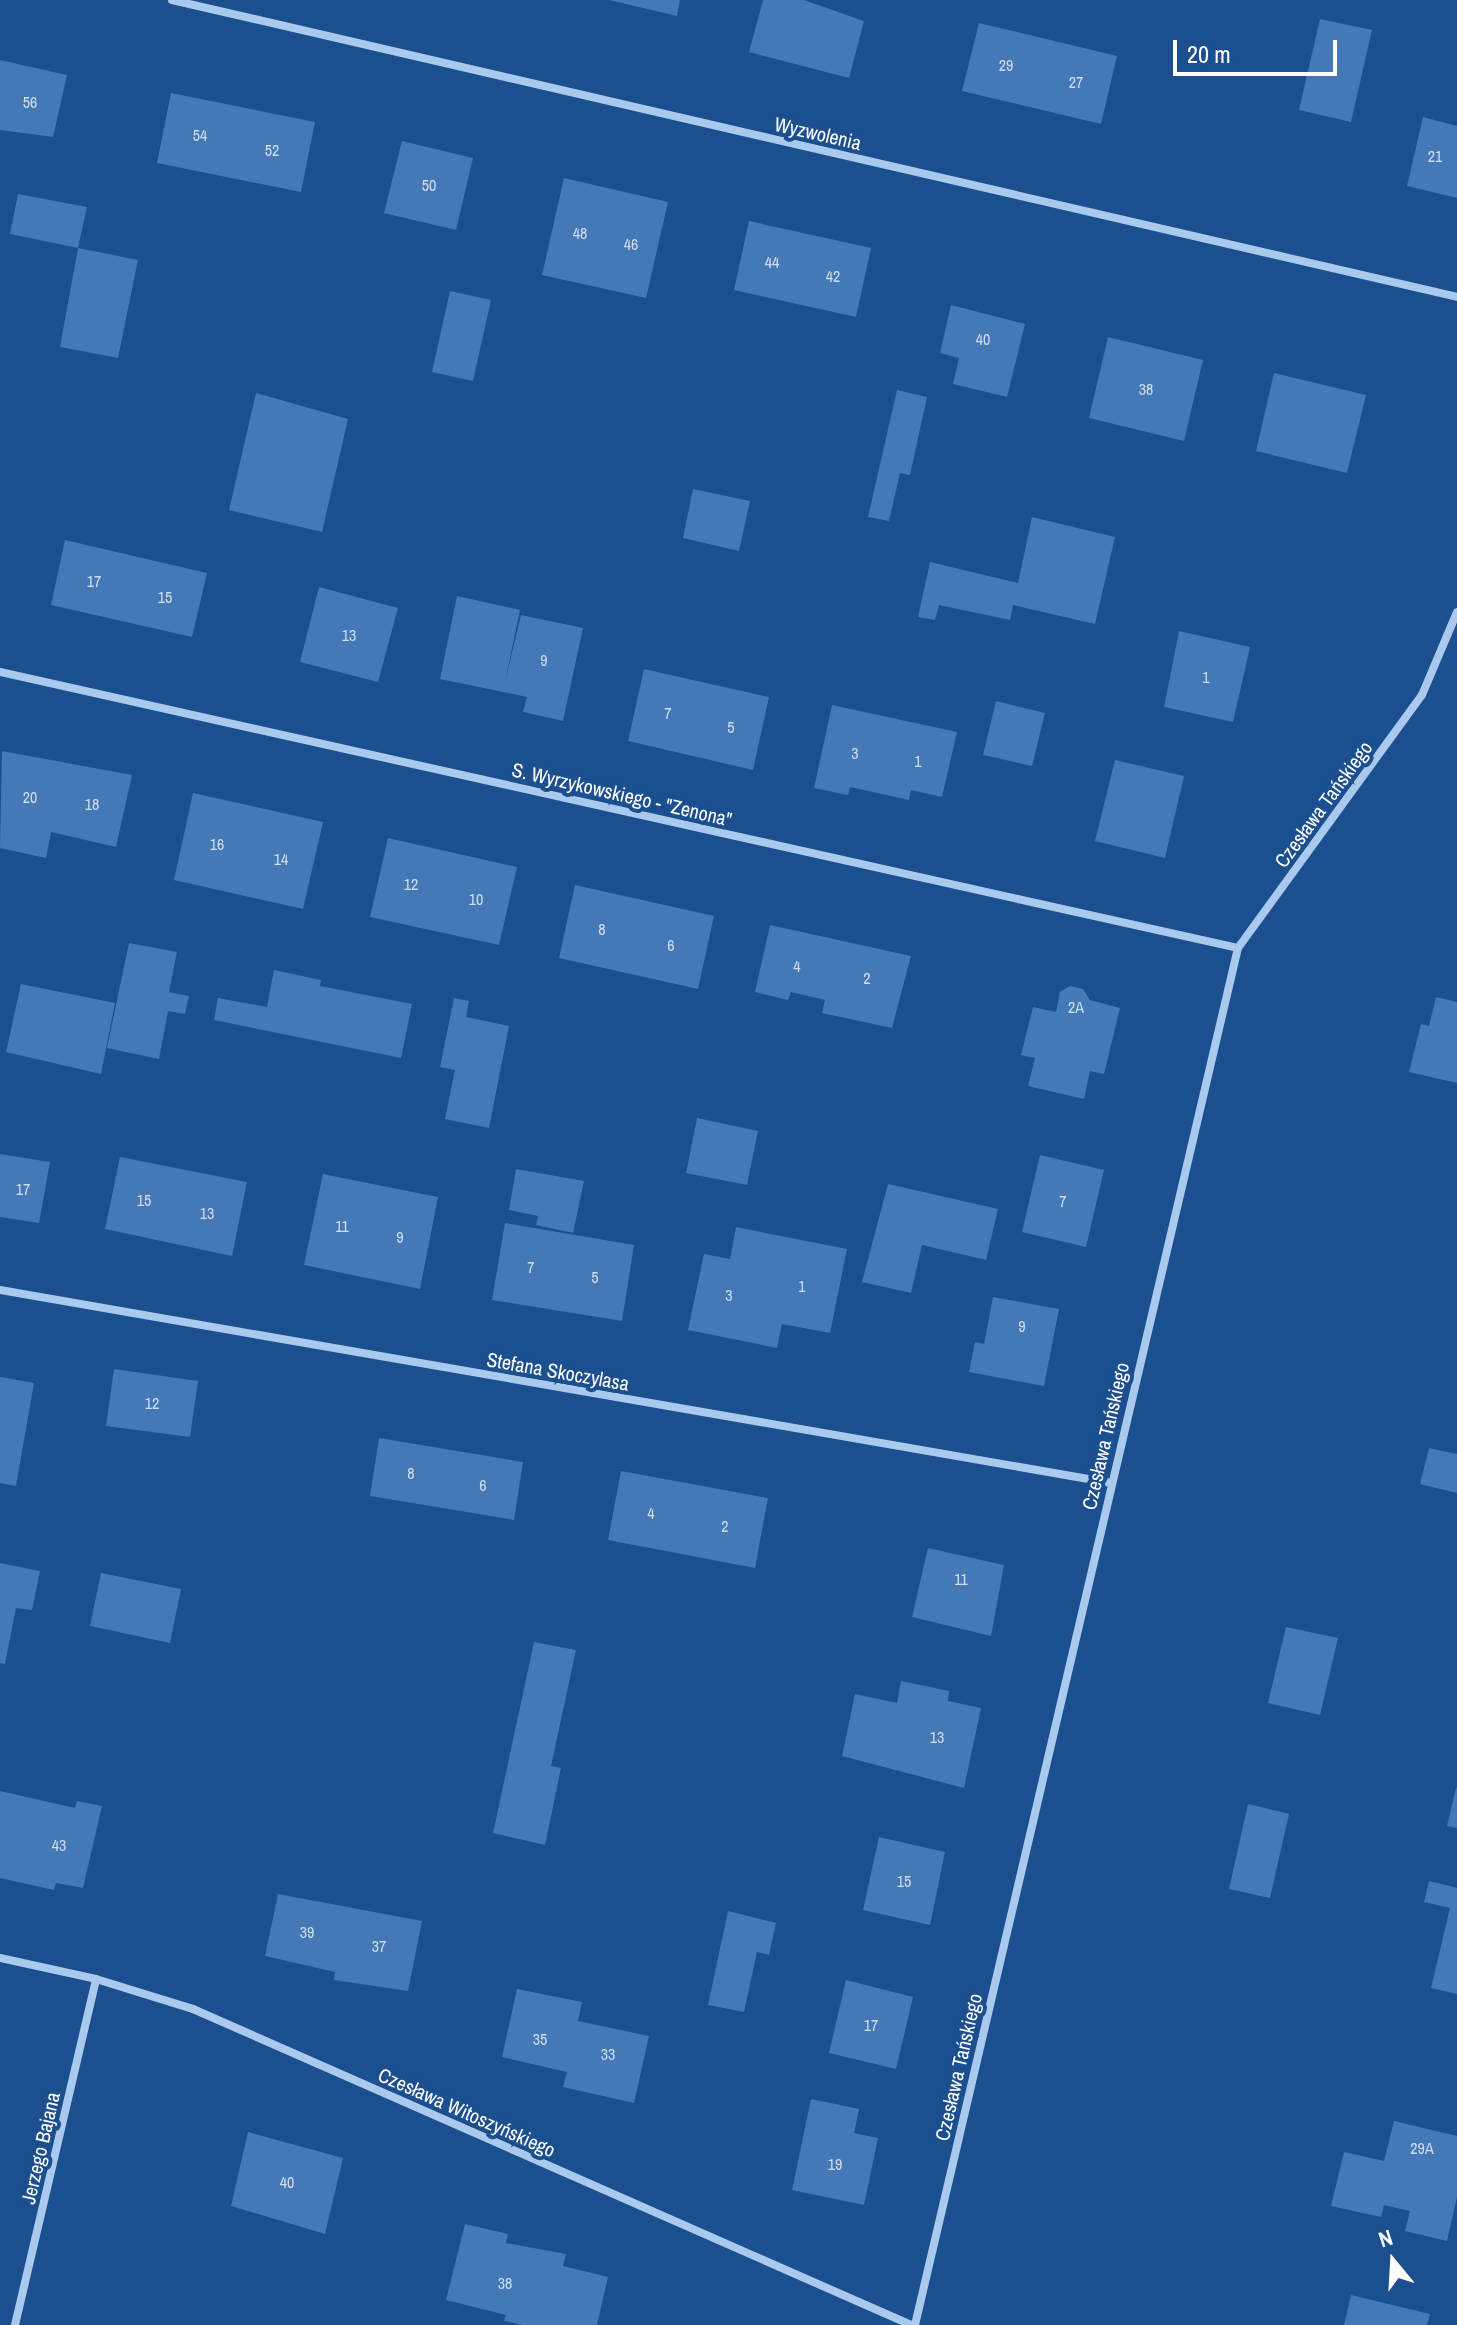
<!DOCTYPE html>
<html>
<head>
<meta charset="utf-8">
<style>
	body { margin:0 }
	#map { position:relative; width:1457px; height:2325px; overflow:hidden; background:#1b4f8f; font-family:"Archivo Narrow",sans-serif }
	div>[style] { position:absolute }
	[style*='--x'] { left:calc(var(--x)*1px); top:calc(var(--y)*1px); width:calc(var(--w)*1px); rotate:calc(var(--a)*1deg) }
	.building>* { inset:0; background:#4478b7 }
	.minor>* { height:8px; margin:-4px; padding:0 4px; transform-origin:4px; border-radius:4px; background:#a9c9ee }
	span { translate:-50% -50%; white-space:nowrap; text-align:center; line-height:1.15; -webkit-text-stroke:8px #1b4f8f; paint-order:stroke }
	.number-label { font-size:16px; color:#d0dded }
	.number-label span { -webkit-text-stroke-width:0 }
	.street-label { font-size:20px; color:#fff }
	.north { position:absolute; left:1353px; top:2221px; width:80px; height:80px; -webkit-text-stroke:6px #1b4f8f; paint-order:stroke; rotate:342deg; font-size:22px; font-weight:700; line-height:32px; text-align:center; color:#fff }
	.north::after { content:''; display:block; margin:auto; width:28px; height:36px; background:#fff; clip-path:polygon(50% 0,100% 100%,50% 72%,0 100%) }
	.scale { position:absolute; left:1173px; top:40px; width:164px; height:36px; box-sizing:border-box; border:4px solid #fff; border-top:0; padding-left:10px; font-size:24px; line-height:28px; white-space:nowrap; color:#fff; -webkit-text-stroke:6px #1b4f8f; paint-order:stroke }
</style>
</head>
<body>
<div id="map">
	<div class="building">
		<i style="clip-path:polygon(609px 0,680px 0,677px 16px)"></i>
		<i style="clip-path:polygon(763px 0,804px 0,864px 21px,849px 78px,749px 52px)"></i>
		<i style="clip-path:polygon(1320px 19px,1372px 30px,1351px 122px,1299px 110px)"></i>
		<i style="clip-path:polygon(979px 23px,1117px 56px,1101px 124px,962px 91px)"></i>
		<i style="clip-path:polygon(0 60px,67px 75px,53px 137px,0 130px)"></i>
		<i style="clip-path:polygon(171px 93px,315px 122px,301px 192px,157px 163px)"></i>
		<i style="clip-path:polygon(1423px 117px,1457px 126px,1457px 198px,1407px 186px)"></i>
		<i style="clip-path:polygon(402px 141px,473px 158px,456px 230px,384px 213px)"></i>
		<i style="clip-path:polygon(564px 178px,668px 202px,646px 298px,542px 275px)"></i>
		<i style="clip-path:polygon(18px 194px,87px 207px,78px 248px,10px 234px)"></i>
		<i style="clip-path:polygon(749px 221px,871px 248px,856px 317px,734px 290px)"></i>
		<i style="clip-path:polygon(78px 248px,138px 260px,118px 358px,60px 347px)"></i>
		<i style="clip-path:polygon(450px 291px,491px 300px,473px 381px,432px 372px)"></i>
		<i style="clip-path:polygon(951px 305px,1025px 324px,1007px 397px,953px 384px,959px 358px,940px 353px)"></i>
		<i style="clip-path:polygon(1108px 337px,1203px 360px,1184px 441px,1089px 418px)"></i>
		<i style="clip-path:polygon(1274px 373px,1366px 395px,1347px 473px,1256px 451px)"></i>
		<i style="clip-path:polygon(897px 390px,927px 397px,910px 475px,900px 473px,889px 521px,868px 517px)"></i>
		<i style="clip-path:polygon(256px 393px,348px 419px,322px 532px,229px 510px)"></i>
		<i style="clip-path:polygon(693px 489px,750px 501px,739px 551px,683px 538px)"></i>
		<i style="clip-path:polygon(1032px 517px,1115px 537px,1095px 624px,1013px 605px,1010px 620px,939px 605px,935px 620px,918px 617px,930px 562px,1018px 583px)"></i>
		<i style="clip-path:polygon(65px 540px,207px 573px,192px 637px,51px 605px)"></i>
		<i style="clip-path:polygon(319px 587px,398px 608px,378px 682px,300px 662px)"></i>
		<i style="clip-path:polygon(457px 596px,520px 610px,505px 682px,521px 615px,583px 628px,563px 721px,523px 712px,527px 697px,440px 679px)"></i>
		<i style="clip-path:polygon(1179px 631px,1250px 647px,1233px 722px,1164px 707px)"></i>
		<i style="clip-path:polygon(644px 669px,769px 697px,753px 770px,628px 741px)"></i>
		<i style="clip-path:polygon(996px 701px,1045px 713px,1032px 766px,983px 755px)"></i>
		<i style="clip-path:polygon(832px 705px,957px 732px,942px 797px,911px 790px,909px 800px,850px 787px,848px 795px,814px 788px)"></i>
		<i style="clip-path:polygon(2px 751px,132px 775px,116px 847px,51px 832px,46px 858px,0 848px)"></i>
		<i style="clip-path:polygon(1115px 760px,1184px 776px,1165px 858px,1095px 841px)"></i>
		<i style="clip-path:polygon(193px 793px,323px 822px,303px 909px,174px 880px)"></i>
		<i style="clip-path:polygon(388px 838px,517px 867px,499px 945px,370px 917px)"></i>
		<i style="clip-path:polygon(575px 885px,714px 916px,698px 989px,559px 958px)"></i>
		<i style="clip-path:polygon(770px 925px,911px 956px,892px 1028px,822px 1013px,825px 1000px,791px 992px,788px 1000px,755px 992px)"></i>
		<i style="clip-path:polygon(129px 943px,177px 952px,169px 992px,189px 996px,185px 1014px,168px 1011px,159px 1059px,107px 1048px)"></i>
		<i style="clip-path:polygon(274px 970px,321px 980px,320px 986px,412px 1004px,401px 1058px,214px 1020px,218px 998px,267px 1007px)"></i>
		<i style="clip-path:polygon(21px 984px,115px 1003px,101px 1074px,6px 1052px)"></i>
		<i style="clip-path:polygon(1070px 986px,1083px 989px,1090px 1000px,1120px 1008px,1104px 1074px,1090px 1071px,1084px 1099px,1028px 1086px,1035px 1058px,1021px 1055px,1033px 1007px,1056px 1012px,1060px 992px)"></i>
		<i style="clip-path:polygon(1436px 997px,1457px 1002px,1457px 1083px,1409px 1072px,1421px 1024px,1429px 1026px)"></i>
		<i style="clip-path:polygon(454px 998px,469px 1001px,466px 1017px,509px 1026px,489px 1128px,445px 1119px,455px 1070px,440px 1067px)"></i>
		<i style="clip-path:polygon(697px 1118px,758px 1131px,747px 1185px,686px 1173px)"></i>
		<i style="clip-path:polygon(0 1154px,50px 1162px,39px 1223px,0 1217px)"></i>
		<i style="clip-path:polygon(1040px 1155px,1104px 1170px,1086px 1247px,1022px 1232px)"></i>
		<i style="clip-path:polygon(120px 1157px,247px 1182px,232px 1256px,105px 1229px)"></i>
		<i style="clip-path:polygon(516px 1169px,584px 1181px,573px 1233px,536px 1225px,538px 1216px,509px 1210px)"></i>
		<i style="clip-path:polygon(323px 1174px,438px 1197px,420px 1289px,304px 1265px)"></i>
		<i style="clip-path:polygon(888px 1184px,998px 1209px,986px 1260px,922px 1245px,911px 1293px,862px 1282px)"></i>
		<i style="clip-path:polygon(505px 1223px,634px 1245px,622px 1321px,492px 1300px)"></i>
		<i style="clip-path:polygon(736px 1227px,847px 1249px,830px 1333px,782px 1324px,777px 1348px,688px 1330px,704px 1254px,730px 1259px)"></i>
		<i style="clip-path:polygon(993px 1297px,1059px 1309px,1044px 1386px,969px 1372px,975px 1342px,984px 1344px)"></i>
		<i style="clip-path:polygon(114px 1369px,198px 1381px,190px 1437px,106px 1426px)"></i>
		<i style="clip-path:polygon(0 1377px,34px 1383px,16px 1486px,0 1483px)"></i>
		<i style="clip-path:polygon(379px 1438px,523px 1462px,514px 1520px,370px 1496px)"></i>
		<i style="clip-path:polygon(1429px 1448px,1457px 1454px,1457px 1493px,1420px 1484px)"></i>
		<i style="clip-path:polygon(621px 1471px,768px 1498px,755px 1568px,608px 1540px)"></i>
		<i style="clip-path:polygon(928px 1548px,1004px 1565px,991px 1636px,912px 1617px)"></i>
		<i style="clip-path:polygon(0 1563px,40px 1571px,32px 1610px,16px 1608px,5px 1664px,0 1663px)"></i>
		<i style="clip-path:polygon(101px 1573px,181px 1589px,170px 1643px,90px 1626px)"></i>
		<i style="clip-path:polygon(1286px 1627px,1338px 1638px,1320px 1715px,1268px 1703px)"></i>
		<i style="clip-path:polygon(534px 1642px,576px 1650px,551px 1766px,561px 1768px,545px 1845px,493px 1833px)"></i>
		<i style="clip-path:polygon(901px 1681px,949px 1691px,948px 1701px,981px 1708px,964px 1788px,842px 1756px,855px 1694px,897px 1703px)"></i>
		<i style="clip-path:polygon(1456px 1788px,1457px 1789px,1457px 1828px,1447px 1826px)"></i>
		<i style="clip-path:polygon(0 1791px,75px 1808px,77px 1801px,102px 1806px,83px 1888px,56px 1883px,54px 1890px,0 1878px)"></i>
		<i style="clip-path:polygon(1248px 1804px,1289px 1814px,1270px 1898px,1229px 1889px)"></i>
		<i style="clip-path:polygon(879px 1837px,945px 1852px,930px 1925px,863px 1910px)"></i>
		<i style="clip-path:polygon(1429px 1881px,1457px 1888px,1457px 1994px,1431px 1988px,1450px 1908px,1424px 1902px)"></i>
		<i style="clip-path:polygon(278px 1894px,422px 1921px,408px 1991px,334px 1980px,335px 1972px,265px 1956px)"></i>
		<i style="clip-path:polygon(728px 1911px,776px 1923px,769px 1955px,757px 1952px,744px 2012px,708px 2005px)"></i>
		<i style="clip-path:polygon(846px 1980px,913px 1997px,896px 2069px,829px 2053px)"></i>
		<i style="clip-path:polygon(517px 1989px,582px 2002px,578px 2021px,649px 2036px,634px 2103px,563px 2087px,567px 2072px,502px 2057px)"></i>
		<i style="clip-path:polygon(811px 2099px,859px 2109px,854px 2133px,878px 2138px,864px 2205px,792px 2190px)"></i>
		<i style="clip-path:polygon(1394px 2121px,1457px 2136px,1457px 2197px,1447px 2241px,1405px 2231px,1410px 2211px,1384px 2205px,1381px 2217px,1331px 2206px,1344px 2152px,1384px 2161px)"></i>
		<i style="clip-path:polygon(248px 2132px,343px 2158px,325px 2234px,231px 2206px)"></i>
		<i style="clip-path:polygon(465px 2224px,508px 2234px,506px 2243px,566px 2254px,563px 2266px,608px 2277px,597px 2325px,523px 2325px,504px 2321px,506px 2315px,446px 2300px)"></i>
		<i style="clip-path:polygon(1351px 2295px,1430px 2314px,1427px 2325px,1344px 2325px)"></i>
	</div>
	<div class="minor">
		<i style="--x:172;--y:0;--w:1319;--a:13.01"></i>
		<i style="--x:0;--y:672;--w:1268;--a:12.57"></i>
		<i style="--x:0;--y:1290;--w:1128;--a:9.85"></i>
		<i style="--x:0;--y:1958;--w:98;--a:12.3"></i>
		<i style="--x:96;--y:1979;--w:102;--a:17.2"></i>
		<i style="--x:193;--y:2009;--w:784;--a:23.75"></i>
		<i style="--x:15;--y:2325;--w:355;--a:-76.8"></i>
		<i style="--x:915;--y:2325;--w:1414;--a:-76.8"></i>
		<i style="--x:1238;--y:948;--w:313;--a:-54"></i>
		<i style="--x:1422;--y:695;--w:90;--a:-67.1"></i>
	</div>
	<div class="number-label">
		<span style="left:1006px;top:65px">29</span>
		<span style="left:1076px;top:82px">27</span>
		<span style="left:30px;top:102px">56</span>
		<span style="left:200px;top:135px">54</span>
		<span style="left:272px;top:150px">52</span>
		<span style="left:1435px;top:156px">21</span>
		<span style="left:429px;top:185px">50</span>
		<span style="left:580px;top:233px">48</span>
		<span style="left:631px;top:244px">46</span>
		<span style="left:772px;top:262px">44</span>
		<span style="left:833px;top:276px">42</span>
		<span style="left:983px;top:339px">40</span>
		<span style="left:1146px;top:389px">38</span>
		<span style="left:94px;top:581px">17</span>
		<span style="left:165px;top:597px">15</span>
		<span style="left:349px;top:635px">13</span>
		<span style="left:544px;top:660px">9</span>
		<span style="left:1206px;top:677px">1</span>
		<span style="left:668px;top:713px">7</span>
		<span style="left:731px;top:727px">5</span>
		<span style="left:855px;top:753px">3</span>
		<span style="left:918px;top:761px">1</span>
		<span style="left:30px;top:797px">20</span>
		<span style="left:92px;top:804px">18</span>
		<span style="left:217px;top:844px">16</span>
		<span style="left:281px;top:859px">14</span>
		<span style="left:411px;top:884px">12</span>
		<span style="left:476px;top:899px">10</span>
		<span style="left:602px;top:929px">8</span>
		<span style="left:671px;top:945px">6</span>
		<span style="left:797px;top:966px">4</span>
		<span style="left:867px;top:978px">2</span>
		<span style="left:1076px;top:1007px">2A</span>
		<span style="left:23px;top:1189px">17</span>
		<span style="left:144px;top:1200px">15</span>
		<span style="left:1063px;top:1201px">7</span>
		<span style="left:207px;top:1213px">13</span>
		<span style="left:342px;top:1226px">11</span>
		<span style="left:400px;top:1237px">9</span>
		<span style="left:531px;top:1267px">7</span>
		<span style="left:595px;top:1277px">5</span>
		<span style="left:802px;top:1286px">1</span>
		<span style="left:729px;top:1295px">3</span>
		<span style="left:1022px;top:1326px">9</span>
		<span style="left:152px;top:1403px">12</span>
		<span style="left:411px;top:1473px">8</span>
		<span style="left:483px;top:1485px">6</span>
		<span style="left:651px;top:1513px">4</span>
		<span style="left:725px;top:1526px">2</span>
		<span style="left:961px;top:1579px">11</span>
		<span style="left:937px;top:1737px">13</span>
		<span style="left:59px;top:1845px">43</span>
		<span style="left:904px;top:1881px">15</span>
		<span style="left:307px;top:1932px">39</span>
		<span style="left:379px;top:1946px">37</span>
		<span style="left:871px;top:2025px">17</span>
		<span style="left:540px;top:2039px">35</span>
		<span style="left:608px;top:2054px">33</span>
		<span style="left:1422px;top:2148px">29A</span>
		<span style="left:835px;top:2164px">19</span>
		<span style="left:287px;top:2182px">40</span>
		<span style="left:505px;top:2283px">38</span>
	</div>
	<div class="street-label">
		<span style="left:818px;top:133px;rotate:13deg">Wyzwolenia</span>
		<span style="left:622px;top:794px;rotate:13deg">S. Wyrzykowskiego - "Zenona"</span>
		<span style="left:1323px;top:804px;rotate:-54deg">Czesława Tańskiego</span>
		<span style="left:558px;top:1371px;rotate:10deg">Stefana Skoczylasa</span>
		<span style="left:1105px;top:1436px;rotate:-77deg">Czesława Tańskiego</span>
		<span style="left:958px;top:2067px;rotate:-77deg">Czesława Tańskiego</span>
		<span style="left:467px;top:2112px;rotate:24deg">Czesława Witoszyńskiego</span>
		<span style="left:40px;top:2148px;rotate:-77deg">Jerzego Bajana</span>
	</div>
	<div class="north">N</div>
	<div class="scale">20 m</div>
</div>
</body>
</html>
